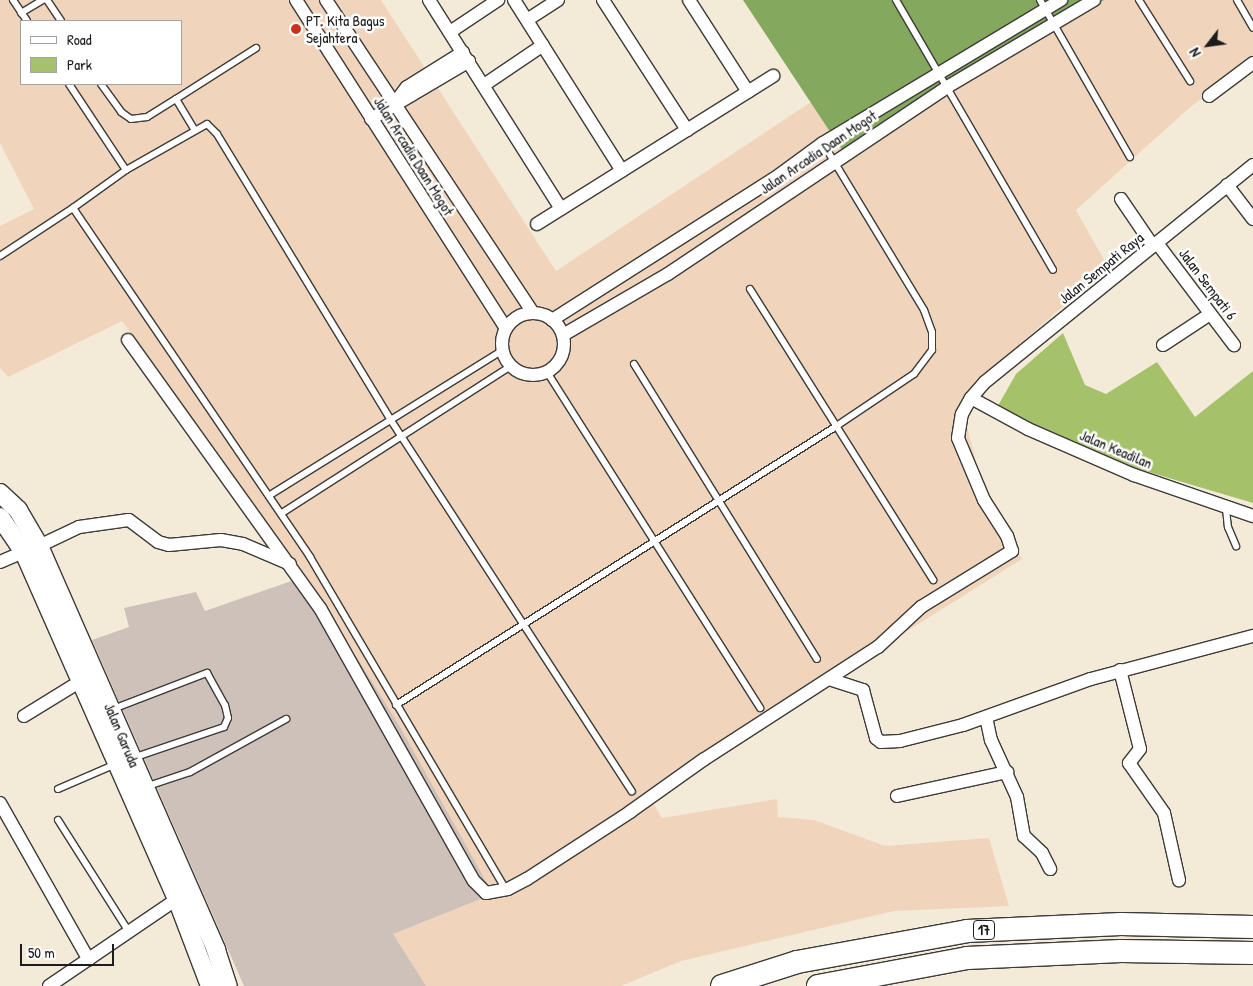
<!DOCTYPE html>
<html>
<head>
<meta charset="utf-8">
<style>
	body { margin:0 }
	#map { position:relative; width:1253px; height:986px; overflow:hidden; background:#f3ebd7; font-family:"Patrick Hand",sans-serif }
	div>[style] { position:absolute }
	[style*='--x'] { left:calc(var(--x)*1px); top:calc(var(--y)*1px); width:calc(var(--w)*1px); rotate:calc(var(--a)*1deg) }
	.built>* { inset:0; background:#f0d5bc }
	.industrial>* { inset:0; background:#cec1b9 }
	.green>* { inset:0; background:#a5c26a }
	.forest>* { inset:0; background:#84a85e }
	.roads { filter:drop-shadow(1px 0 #3c3b38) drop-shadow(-1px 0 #3c3b38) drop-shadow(0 1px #3c3b38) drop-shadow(0 -1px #3c3b38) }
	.service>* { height:6px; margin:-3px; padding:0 3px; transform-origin:3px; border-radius:3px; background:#fff }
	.minor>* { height:12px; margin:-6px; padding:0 6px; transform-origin:6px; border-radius:6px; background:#fff }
	.minor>.ring { margin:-6px; padding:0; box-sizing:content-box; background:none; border:12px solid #fff; border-radius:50% }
	.secondary>* { height:18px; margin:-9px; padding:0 9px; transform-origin:9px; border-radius:9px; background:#fff }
	.motorway>* { height:22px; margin:-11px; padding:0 11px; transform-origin:11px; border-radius:11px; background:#fff }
	.dots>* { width:14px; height:14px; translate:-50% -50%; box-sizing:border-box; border:2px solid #fff; border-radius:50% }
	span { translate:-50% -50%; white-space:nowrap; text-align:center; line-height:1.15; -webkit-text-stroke:5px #fff; paint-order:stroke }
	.shield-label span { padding:1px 4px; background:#fff; border:1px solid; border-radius:4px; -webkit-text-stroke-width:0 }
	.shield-label { font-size:14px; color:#1c1c1c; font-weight:700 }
	.poi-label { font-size:15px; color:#1c1c1c }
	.left { translate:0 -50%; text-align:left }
	.street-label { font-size:15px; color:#1c1c1c }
	.legend { position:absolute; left:20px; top:20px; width:162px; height:65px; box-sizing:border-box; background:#fff; border:1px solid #a4a4a4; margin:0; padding:6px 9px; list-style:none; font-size:15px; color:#1c1c1c }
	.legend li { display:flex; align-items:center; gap:10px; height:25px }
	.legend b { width:25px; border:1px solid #a4a4a4 }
	.north { position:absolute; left:1183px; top:20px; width:50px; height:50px; -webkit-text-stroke:4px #fff; paint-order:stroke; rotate:240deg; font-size:14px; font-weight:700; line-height:20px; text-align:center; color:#1c1c1c }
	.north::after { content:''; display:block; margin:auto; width:18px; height:22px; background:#1c1c1c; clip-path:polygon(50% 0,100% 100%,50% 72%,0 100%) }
	.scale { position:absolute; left:20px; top:944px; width:94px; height:22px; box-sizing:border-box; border:2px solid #1c1c1c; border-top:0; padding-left:6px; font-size:15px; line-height:18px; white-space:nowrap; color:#1c1c1c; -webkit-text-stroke:4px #fff; paint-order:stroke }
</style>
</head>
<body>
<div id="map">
	<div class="built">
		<i style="clip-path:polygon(evenodd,0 0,381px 0,556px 271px,811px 102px,848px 159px,941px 97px,1104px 0,1253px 0,1253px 59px,1188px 109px,1076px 210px,1108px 267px,991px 369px,964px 414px,984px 494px,1022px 559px,794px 702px,650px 798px,662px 818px,777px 799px,778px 817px,814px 820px,885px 846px,989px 838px,1009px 906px,894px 911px,681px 961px,621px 986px,426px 986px,392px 934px,492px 894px,399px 725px,306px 576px,122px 321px,8px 377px,0 368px,0 226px,34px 209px,0 143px,0 0,21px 21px,181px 21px,181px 84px,21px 84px,21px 21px)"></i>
	</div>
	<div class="industrial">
		<i style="clip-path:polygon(306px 576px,399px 725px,493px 894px,393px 934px,426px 986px,244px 986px,92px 640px,129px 627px,124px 608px,196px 592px,205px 611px)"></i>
	</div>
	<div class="green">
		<i style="clip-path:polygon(1063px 333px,1085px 385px,1106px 394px,1157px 362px,1195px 417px,1253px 371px,1253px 503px,1051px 443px,995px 411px,1016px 374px)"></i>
	</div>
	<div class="forest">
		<i style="clip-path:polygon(743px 0,1104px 0,941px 97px,848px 159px)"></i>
	</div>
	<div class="roads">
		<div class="service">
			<i style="--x:13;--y:0;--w:25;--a:56"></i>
			<i style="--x:47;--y:0;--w:25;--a:56"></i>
			<i style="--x:896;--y:0;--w:312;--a:59.8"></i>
			<i style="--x:1040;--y:0;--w:181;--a:60.2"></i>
			<i style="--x:1139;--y:0;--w:96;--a:57.8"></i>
			<i style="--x:1237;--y:0;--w:32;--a:60"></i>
			<i style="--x:21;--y:13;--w:26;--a:-31"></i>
			<i style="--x:69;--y:84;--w:103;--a:56.5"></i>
			<i style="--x:101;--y:84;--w:34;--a:54"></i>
			<i style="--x:121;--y:112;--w:12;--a:35"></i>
			<i style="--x:131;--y:119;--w:16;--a:-7"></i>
			<i style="--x:147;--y:117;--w:34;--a:-32"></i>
			<i style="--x:176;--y:99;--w:35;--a:59"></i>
			<i style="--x:176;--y:99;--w:95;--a:-32.5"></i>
			<i style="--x:73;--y:208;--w:65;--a:-35.6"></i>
			<i style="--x:126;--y:170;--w:93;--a:-29.6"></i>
			<i style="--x:207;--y:124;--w:14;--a:45"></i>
			<i style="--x:217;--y:134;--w:333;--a:58.7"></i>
			<i style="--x:390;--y:419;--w:444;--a:57"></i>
			<i style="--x:0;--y:256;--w:87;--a:-33.3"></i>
			<i style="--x:73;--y:208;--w:422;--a:55.8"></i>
			<i style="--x:310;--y:557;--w:381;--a:59.5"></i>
			<i style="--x:750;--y:289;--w:344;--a:57.8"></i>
			<i style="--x:634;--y:364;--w:347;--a:58.2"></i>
			<i style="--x:547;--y:372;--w:398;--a:57.6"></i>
			<i style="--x:270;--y:495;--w:274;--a:-31.9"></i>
			<i style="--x:1226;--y:509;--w:18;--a:84"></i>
			<i style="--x:1228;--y:527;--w:21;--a:67"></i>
			<i style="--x:282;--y:513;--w:272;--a:-32.7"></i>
			<i style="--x:396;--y:705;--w:520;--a:-32.34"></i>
			<i style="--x:835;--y:427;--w:95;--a:-33.9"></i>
			<i style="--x:914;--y:374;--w:30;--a:-53"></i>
			<i style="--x:932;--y:350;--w:18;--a:-90"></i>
			<i style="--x:932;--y:332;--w:23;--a:-110"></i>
			<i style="--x:924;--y:310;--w:195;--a:-121.2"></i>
			<i style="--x:113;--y:709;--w:101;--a:-21"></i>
			<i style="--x:207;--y:673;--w:37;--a:61"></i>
			<i style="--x:225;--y:705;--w:13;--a:77"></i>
			<i style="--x:228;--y:718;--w:10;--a:114"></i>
			<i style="--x:224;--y:727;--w:96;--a:161.2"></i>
			<i style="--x:145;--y:787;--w:47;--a:-18.4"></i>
			<i style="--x:190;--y:772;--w:110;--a:-28.9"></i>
			<i style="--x:58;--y:789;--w:63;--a:-23.3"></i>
			<i style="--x:58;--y:820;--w:133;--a:57.6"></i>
		</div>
		<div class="minor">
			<i style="--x:296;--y:0;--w:389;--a:57.4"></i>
			<i style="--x:326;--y:0;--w:375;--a:56.5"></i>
			<i style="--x:429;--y:0;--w:247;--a:57.7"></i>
			<i style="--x:514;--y:0;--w:202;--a:57.7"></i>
			<i style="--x:603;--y:0;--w:155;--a:57.1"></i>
			<i style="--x:689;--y:0;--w:109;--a:57.3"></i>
			<i style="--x:527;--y:20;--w:37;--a:-33"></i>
			<i style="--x:450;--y:32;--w:58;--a:-33.7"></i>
			<i style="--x:484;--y:85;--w:71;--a:-34.1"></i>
			<i style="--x:1209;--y:96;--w:55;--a:-36.9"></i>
			<i style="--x:394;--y:104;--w:21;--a:-53"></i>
			<i style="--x:407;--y:87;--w:66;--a:-32"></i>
			<i style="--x:371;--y:119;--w:114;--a:-30.6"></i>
			<i style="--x:1227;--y:185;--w:43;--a:52.6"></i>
			<i style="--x:1121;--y:199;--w:57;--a:55.8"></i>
			<i style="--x:537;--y:224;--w:279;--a:-32.1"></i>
			<i style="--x:1157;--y:243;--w:128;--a:53"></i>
			<i class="ring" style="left:502px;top:313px;width:50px;height:50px"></i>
			<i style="--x:552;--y:320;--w:264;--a:-32.5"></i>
			<i style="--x:775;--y:178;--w:59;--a:-36.1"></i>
			<i style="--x:823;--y:143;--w:278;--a:-31"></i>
			<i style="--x:563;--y:335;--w:121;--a:-30.2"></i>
			<i style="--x:668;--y:274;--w:336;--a:-33.8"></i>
			<i style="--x:947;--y:87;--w:171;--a:-30.6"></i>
			<i style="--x:128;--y:340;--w:330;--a:54.4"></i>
			<i style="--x:320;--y:608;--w:313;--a:60.6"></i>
			<i style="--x:474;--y:881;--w:17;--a:45"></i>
			<i style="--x:486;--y:893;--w:22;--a:-10"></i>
			<i style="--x:508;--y:889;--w:21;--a:-28"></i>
			<i style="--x:527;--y:879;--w:123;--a:-33"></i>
			<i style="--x:630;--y:812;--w:90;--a:-35.5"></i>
			<i style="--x:703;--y:760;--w:208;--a:-32.9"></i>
			<i style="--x:878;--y:647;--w:59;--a:-42.9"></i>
			<i style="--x:921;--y:607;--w:107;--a:-31.6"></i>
			<i style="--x:1012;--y:551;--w:16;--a:-108"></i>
			<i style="--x:1007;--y:536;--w:43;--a:-122.6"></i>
			<i style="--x:984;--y:500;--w:67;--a:-112.8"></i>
			<i style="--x:958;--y:438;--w:24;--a:-81"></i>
			<i style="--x:962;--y:414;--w:18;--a:-61"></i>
			<i style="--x:971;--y:398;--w:21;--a:-49"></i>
			<i style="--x:985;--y:382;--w:345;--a:-39"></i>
			<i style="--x:1163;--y:345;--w:56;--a:-33.4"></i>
			<i style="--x:971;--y:398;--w:65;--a:28.5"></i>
			<i style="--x:1028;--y:429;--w:116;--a:23.5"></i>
			<i style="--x:1134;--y:475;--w:126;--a:19"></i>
			<i style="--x:39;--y:546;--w:44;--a:-25.4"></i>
			<i style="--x:79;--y:527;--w:50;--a:-8"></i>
			<i style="--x:129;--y:520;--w:36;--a:37"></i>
			<i style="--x:158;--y:542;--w:11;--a:15"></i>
			<i style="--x:169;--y:545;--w:52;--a:-5.5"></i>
			<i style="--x:221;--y:540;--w:22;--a:10"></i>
			<i style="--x:243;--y:544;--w:51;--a:23.1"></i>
			<i style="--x:0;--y:562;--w:26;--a:-23"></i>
			<i style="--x:1120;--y:670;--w:81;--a:75.8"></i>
			<i style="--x:1140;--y:749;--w:18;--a:128"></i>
			<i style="--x:1129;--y:763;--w:61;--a:55"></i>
			<i style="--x:1164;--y:813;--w:69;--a:77.4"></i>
			<i style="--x:829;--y:679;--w:36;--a:18"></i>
			<i style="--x:863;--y:690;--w:50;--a:74.8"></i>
			<i style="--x:876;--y:738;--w:6;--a:39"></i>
			<i style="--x:881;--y:742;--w:19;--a:-3"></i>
			<i style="--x:900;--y:741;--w:65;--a:-14.3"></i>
			<i style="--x:963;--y:725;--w:136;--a:-19.8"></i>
			<i style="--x:1091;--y:679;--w:168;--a:-14.9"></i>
			<i style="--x:24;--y:716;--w:67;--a:-31.6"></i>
			<i style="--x:986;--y:717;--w:24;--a:78"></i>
			<i style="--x:991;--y:740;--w:63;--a:65.5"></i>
			<i style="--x:1017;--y:797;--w:40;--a:80"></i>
			<i style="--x:1024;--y:836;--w:25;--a:43"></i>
			<i style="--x:1042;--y:853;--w:18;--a:63"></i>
			<i style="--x:897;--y:796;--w:113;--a:-12.3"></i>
			<i style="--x:0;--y:803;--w:180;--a:60.5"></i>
			<i style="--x:49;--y:986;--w:155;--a:-34.2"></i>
		</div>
		<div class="secondary">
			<i style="--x:0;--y:493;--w:25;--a:43"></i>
			<i style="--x:18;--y:510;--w:42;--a:59.7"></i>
			<i style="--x:39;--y:546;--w:441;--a:66.3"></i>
			<i style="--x:216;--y:950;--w:38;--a:72"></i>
			<i style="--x:0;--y:517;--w:42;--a:55.6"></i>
			<i style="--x:24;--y:552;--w:379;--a:66.2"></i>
			<i style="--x:177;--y:899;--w:93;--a:69.2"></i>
		</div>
		<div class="motorway">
			<i style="--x:722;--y:986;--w:79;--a:-17.7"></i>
			<i style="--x:797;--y:962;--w:173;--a:-10.3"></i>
			<i style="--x:967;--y:931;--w:154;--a:-2.6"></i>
			<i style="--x:1121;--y:924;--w:132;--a:1.3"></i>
			<i style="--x:818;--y:986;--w:152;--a:-10.6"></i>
			<i style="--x:967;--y:958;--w:154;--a:-2.6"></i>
			<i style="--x:1121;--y:951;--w:132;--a:0.9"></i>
		</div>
	</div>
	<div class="dots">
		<i style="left:296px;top:29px;background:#c8321e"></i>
	</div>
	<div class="shield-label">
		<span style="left:984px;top:930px">17</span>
	</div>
	<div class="poi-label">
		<span class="left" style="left:306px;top:29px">PT. Kita Bagus<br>Sejahtera</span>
	</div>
	<div class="street-label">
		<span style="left:818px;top:152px;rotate:-34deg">Jalan Arcadia Daan Mogot</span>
		<span style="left:414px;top:156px;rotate:58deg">Jalan Arcadia Daan Mogot</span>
		<span style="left:1101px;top:268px;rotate:-39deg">Jalan Sempati Raya</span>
		<span style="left:1208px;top:284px;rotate:53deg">Jalan Sempati 6</span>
		<span style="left:1116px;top:449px;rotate:23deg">Jalan Keadilan</span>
		<span style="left:122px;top:735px;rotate:67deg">Jalan Garuda</span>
	</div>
	<ul class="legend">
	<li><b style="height:6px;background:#fff"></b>Road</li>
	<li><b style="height:14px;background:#a5c26a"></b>Park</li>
	</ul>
	<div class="north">N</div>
	<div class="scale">50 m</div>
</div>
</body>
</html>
